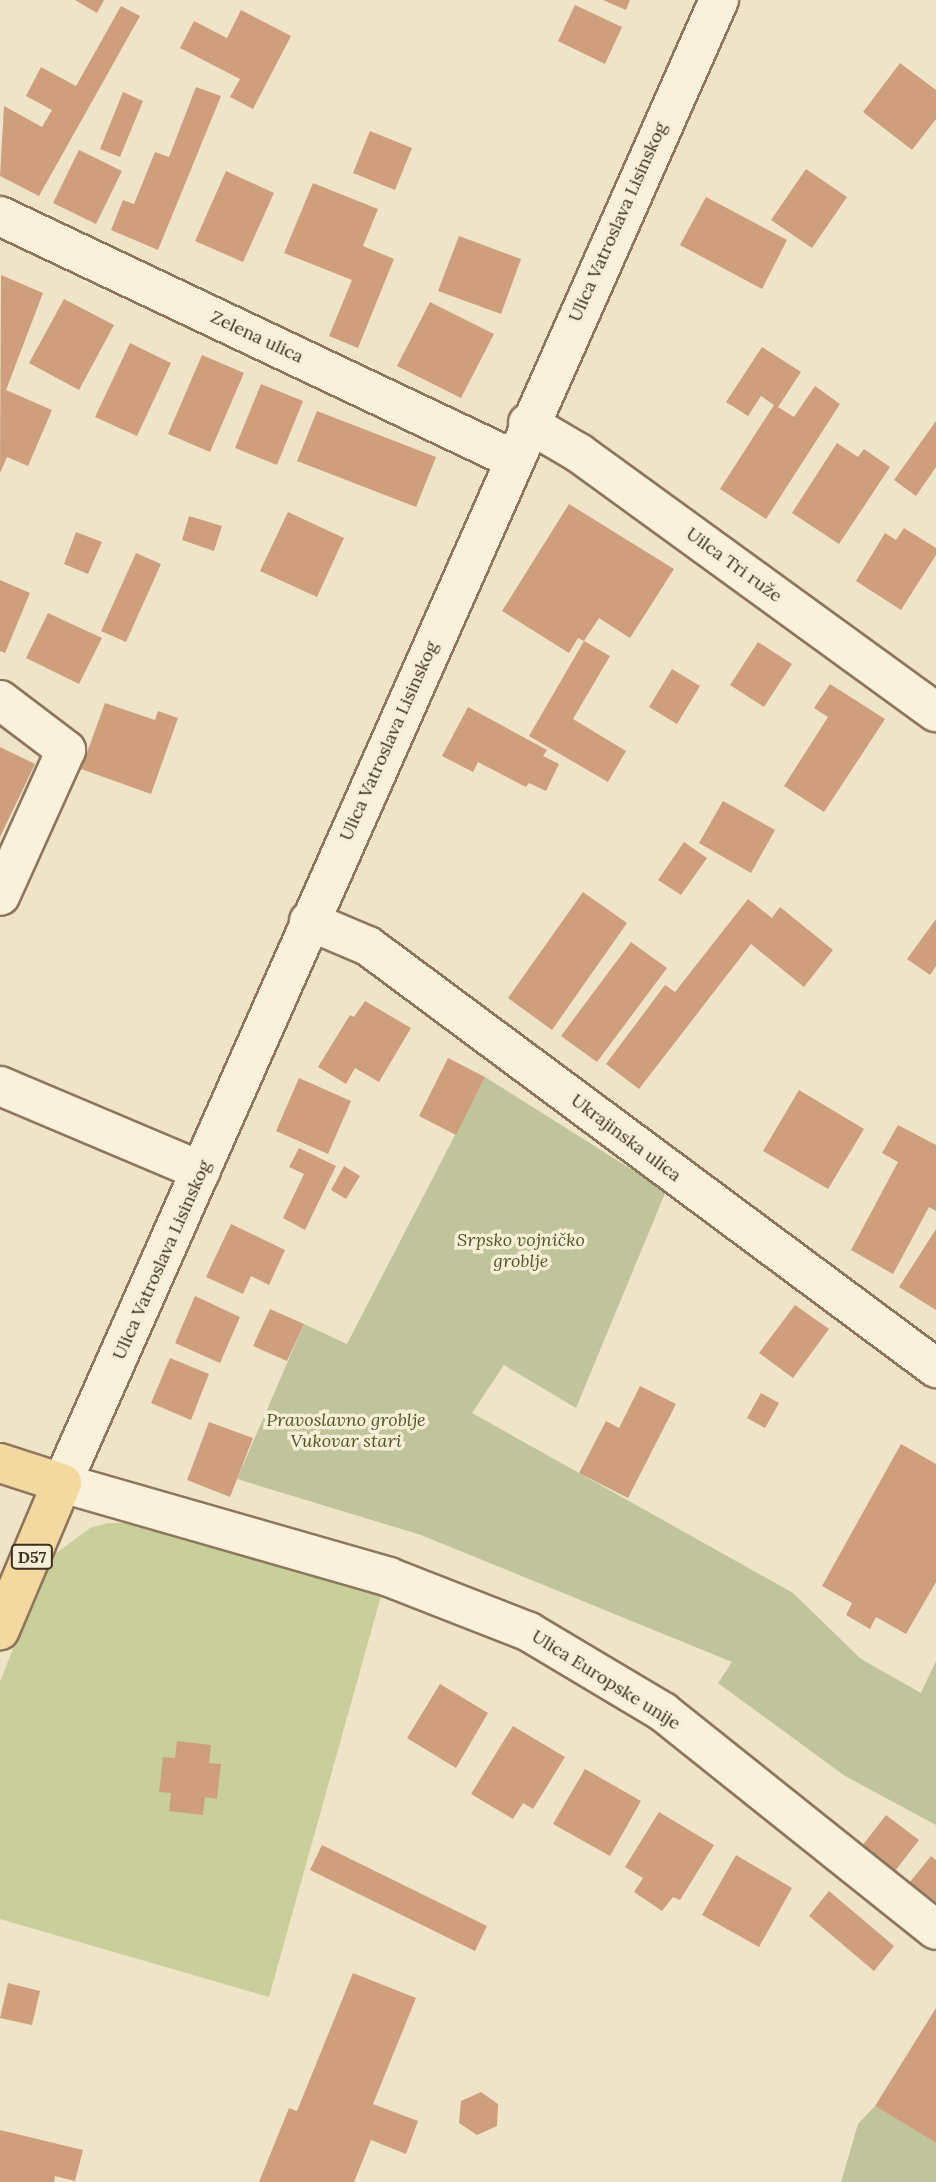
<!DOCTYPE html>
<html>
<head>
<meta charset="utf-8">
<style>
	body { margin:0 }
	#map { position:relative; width:936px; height:2182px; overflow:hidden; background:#f0e4c8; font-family:Lora,serif }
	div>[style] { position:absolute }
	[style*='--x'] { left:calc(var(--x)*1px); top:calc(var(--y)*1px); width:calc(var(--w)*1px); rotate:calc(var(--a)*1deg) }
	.green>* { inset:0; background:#c9cf9b }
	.cemetery>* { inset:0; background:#bfc49a }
	.building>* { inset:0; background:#cf9f7d }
	.roads { filter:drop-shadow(2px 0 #8d765c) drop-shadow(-2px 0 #8d765c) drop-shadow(0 2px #8d765c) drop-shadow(0 -2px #8d765c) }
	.street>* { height:38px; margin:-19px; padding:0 19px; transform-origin:19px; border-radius:19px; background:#faf1dc }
	.secondary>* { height:38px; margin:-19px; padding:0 19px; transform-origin:19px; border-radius:19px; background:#faf1dc }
	.primary>* { height:38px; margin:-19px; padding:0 19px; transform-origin:19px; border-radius:19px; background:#f3d9a0 }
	span { translate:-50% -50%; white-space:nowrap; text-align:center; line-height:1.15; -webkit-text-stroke:7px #f7eed8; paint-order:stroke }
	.shield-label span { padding:2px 5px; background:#f7eed8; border:2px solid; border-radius:5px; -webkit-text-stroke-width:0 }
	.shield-label { font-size:16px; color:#3d2e20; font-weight:700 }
	.street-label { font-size:18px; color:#3d2e20 }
	.park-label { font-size:18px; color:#4d5a26; font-style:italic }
</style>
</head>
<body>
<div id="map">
	<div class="green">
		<i style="clip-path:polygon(108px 1523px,136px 1523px,381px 1596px,269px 1997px,0 1919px,0 1682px,47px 1560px,90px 1528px)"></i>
	</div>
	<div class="cemetery">
		<i style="clip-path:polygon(485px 1077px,666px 1191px,576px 1408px,504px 1365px,472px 1413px,793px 1593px,861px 1659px,921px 1693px,936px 1661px,936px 1825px,845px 1776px,718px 1683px,732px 1662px,421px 1535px,237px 1479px,304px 1324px,347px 1344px)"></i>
		<i style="clip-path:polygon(875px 2106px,936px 2143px,936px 2182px,841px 2182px,858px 2124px)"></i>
	</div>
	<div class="building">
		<i style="clip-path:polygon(75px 0,104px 0,97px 13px)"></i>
		<i style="clip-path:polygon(603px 0,630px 0,626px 10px)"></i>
		<i style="clip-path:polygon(575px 5px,622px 27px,605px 64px,558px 41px)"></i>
		<i style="clip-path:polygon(121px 6px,140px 16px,39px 196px,0 176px,4px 106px,42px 127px,52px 110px,26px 96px,41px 67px,76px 86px)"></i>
		<i style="clip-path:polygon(241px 10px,291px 36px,253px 109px,230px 97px,240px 79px,180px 48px,194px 21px,227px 38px)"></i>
		<i style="clip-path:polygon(900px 63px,936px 90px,936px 119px,912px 150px,863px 112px)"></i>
		<i style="clip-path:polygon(196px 87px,221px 96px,158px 250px,111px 230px,123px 200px,134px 204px,155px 152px,169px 157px)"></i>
		<i style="clip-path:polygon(123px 92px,143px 101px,120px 157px,100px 149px)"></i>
		<i style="clip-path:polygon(370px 131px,412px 148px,395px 190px,353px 173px)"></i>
		<i style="clip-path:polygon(79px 150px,122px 171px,96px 224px,53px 203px)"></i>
		<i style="clip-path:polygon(806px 169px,847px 197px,812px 248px,771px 220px)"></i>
		<i style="clip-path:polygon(226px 171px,274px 193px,243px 262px,195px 241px)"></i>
		<i style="clip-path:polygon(313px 183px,378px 209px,363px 246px,394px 259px,358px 348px,329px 336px,352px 280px,284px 253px)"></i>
		<i style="clip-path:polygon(706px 197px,787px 240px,762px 289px,680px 245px)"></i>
		<i style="clip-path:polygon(459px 236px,521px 259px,501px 314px,438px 291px)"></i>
		<i style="clip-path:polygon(1px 275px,43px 293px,6px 390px,52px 410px,28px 466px,7px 457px,0 473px)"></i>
		<i style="clip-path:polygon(64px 299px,114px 325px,79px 390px,29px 363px)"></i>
		<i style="clip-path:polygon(430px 302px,494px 334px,461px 398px,397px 366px)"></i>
		<i style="clip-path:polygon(130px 343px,171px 363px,137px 436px,95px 417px)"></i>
		<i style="clip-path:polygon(762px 347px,801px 372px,778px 407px,794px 417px,815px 386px,840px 404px,766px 519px,720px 489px,774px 405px,761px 396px,748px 416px,726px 402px)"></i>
		<i style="clip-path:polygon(202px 355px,244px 373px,210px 452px,168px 434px)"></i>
		<i style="clip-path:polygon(261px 384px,303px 401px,277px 465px,235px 448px)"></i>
		<i style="clip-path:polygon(317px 411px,436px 457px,416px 507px,297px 461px)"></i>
		<i style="clip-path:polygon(936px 421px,936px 467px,916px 496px,894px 480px)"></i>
		<i style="clip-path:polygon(837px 443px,858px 457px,864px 449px,890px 467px,839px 544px,792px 513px)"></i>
		<i style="clip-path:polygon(569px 504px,674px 569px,630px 638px,599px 618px,584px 641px,578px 638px,569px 653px,502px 611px)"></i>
		<i style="clip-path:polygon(288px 512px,344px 538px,317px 597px,260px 571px)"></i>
		<i style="clip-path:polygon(189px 516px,222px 526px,214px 551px,182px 540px)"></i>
		<i style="clip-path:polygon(904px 528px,936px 548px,936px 555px,901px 610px,856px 581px,885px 533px,896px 540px)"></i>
		<i style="clip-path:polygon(76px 532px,102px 542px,88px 574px,64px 564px)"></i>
		<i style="clip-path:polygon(136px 553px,161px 564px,126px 642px,101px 631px)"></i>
		<i style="clip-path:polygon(0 580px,30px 593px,5px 653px,0 651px)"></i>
		<i style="clip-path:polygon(48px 613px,102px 638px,79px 684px,26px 658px)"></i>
		<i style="clip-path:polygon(584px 641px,610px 656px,573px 719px,626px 751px,608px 782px,529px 736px)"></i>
		<i style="clip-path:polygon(758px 642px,792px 664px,764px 707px,730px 685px)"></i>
		<i style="clip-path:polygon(672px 669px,700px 686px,677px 724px,649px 707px)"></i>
		<i style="clip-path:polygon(830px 684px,885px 719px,824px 812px,784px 786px,828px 717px,814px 708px)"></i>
		<i style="clip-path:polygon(105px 703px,155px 720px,158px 711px,178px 718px,151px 794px,81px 769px)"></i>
		<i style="clip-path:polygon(468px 707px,547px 750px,543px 756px,559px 764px,546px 791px,529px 783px,526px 787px,478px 762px,473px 772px,442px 756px)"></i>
		<i style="clip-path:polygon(0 747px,35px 764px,0 837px)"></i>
		<i style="clip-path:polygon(723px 801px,775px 830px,751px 873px,699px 843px)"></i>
		<i style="clip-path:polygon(684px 842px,707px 858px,681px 895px,658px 880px)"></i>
		<i style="clip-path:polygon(583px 892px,627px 923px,552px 1030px,508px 998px)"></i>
		<i style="clip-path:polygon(748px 899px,772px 918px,780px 907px,833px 950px,804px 987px,751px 944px,639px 1089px,606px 1064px,665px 985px,675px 992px)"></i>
		<i style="clip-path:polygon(936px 919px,936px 966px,930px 975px,907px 959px)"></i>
		<i style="clip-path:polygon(631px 942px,667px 968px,597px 1062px,561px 1036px)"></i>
		<i style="clip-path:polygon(365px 1001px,411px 1028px,379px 1082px,355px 1068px,346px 1084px,318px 1067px,350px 1015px,354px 1017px)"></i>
		<i style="clip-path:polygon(448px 1058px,485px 1077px,456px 1135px,419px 1116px)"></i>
		<i style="clip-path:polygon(299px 1078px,351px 1101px,328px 1154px,276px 1131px)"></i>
		<i style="clip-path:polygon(799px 1090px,864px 1129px,828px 1189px,763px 1151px)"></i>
		<i style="clip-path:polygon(898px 1125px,936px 1145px,936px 1211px,929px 1207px,893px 1274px,851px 1250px,898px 1162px,882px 1153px)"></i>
		<i style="clip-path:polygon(299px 1148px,336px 1166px,305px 1230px,283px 1218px,304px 1174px,289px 1167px)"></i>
		<i style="clip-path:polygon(344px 1166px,360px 1176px,346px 1199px,331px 1190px)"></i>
		<i style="clip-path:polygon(231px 1224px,285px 1250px,269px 1285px,251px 1276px,243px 1294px,206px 1277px)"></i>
		<i style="clip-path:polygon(936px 1229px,936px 1310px,899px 1287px)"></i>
		<i style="clip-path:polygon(195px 1296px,240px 1317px,220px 1363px,175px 1343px)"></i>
		<i style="clip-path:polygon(795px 1305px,829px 1329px,793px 1378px,759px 1353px)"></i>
		<i style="clip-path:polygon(270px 1309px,304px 1324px,287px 1361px,253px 1346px)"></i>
		<i style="clip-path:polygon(170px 1358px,209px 1374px,191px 1420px,151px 1403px)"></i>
		<i style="clip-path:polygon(640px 1386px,676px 1404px,628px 1498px,579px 1473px,606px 1421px,619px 1428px)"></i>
		<i style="clip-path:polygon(761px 1393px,779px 1403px,765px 1428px,747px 1418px)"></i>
		<i style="clip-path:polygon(209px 1422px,253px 1438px,230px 1497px,187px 1480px)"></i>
		<i style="clip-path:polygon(901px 1444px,936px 1464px,936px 1582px,906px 1634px,876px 1617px,870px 1629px,846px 1615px,852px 1603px,822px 1586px)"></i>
		<i style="clip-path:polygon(440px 1684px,488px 1713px,456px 1768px,407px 1738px)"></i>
		<i style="clip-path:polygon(513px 1726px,565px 1757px,533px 1809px,523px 1803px,513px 1819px,471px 1794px)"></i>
		<i style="clip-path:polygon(177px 1741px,211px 1745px,209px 1763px,221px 1764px,217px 1799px,205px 1797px,203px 1815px,169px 1811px,171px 1793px,159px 1792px,163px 1757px,175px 1758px)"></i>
		<i style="clip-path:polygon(585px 1769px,641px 1801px,610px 1856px,553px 1824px)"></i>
		<i style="clip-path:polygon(659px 1812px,714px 1845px,680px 1900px,673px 1897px,662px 1911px,634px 1892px,643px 1878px,625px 1867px)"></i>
		<i style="clip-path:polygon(886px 1815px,919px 1840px,895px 1871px,862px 1846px)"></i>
		<i style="clip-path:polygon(322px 1845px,487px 1926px,475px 1951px,310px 1870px)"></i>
		<i style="clip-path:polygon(736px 1855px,792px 1888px,759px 1947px,702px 1915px)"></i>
		<i style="clip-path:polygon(931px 1856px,936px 1860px,936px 1903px,910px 1882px)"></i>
		<i style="clip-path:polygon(829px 1891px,894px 1946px,874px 1971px,809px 1916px)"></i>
		<i style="clip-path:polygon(353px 1973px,416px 1998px,373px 2104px,418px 2121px,406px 2154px,371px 2140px,354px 2182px,259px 2182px,289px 2108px,297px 2111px)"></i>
		<i style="clip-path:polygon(8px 1983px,40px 1991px,32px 2025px,0 2018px)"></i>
		<i style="clip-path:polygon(936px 2008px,936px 2143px,875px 2106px)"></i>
		<i style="clip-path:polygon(481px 2092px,498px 2104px,497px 2126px,477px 2135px,459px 2123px,461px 2101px)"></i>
		<i style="clip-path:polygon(0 2130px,83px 2150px,75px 2181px,55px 2176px,54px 2182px,0 2182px)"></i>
	</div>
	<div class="roads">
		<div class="street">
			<i style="--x:0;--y:216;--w:568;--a:25.35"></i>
			<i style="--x:528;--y:423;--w:59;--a:30.5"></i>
			<i style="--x:579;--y:453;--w:441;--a:36"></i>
			<i style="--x:0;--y:700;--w:83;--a:37.1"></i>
			<i style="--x:66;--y:750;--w:160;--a:114.3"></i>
			<i style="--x:309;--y:921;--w:64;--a:23"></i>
			<i style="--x:368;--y:946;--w:708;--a:36.61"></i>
			<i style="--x:0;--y:1086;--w:218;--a:22.9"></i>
		</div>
		<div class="secondary">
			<i style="--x:719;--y:0;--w:1622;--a:113.89"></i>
			<i style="--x:62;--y:1483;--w:340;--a:16"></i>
			<i style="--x:389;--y:1577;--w:150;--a:21.4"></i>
			<i style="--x:529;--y:1632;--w:156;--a:30.8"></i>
			<i style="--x:663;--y:1712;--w:349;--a:38.6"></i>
		</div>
		<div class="primary">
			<i style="--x:0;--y:1463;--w:65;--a:17.9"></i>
			<i style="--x:62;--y:1483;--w:160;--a:112.9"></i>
		</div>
	</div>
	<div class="shield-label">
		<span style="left:32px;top:1557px">D57</span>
	</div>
	<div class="street-label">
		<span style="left:618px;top:222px;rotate:-66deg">Ulica Vatroslava Lisinskog</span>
		<span style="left:257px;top:337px;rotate:25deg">Zelena ulica</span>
		<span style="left:734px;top:565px;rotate:36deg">Uilca Tri ruže</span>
		<span style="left:389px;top:741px;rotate:-66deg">Ulica Vatroslava Lisinskog</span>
		<span style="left:626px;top:1138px;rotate:37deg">Ukrajinska ulica</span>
		<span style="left:162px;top:1260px;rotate:-66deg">Ulica Vatroslava Lisinskog</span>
		<span style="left:606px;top:1680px;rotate:32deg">Ulica Europske unije</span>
	</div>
	<div class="park-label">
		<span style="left:521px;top:1251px">Srpsko vojničko<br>groblje</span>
		<span style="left:346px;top:1431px">Pravoslavno groblje<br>Vukovar stari</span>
	</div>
</div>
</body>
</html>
